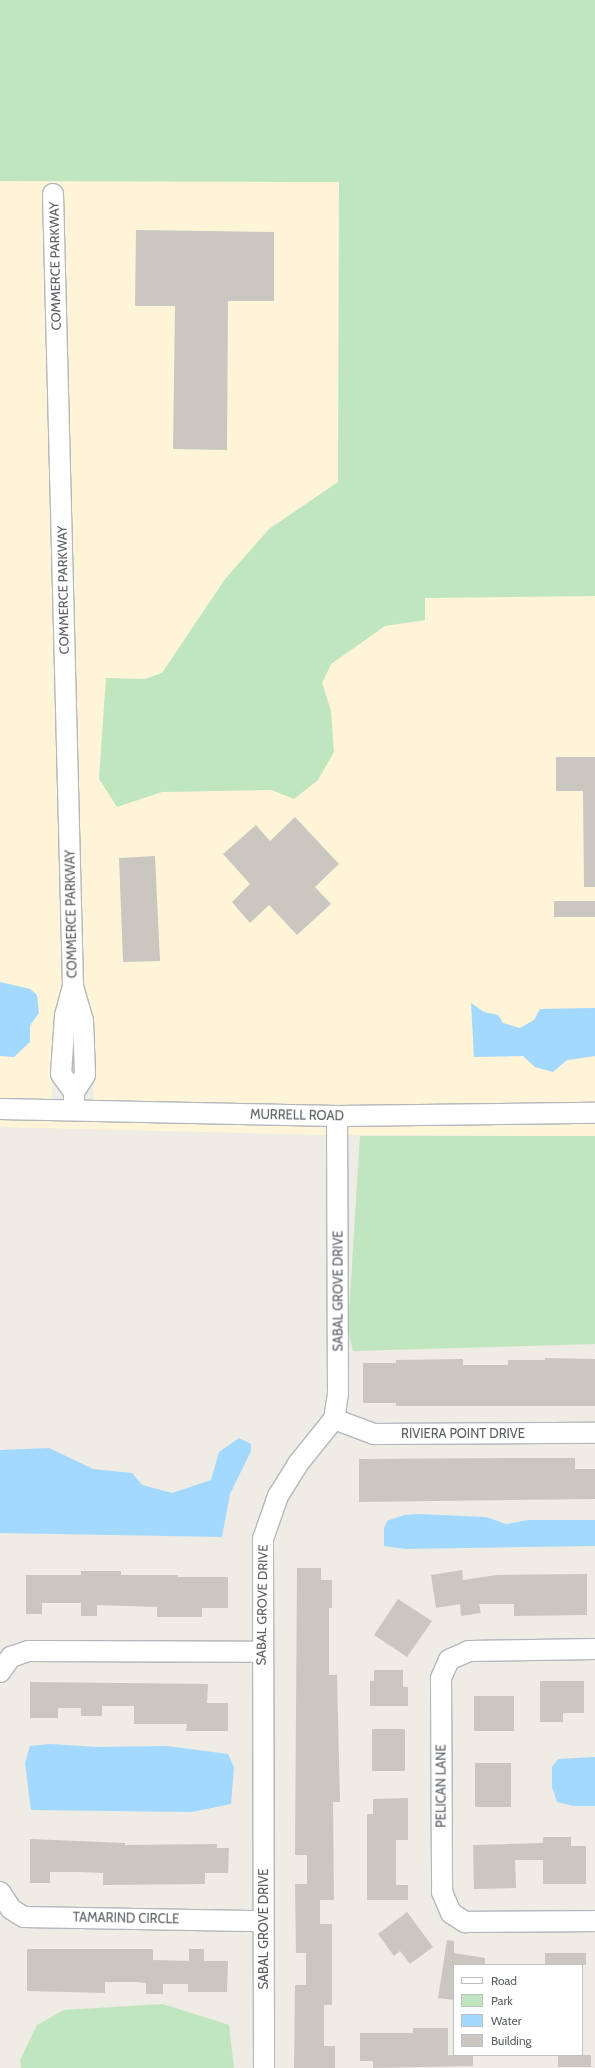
<!DOCTYPE html>
<html>
<head>
<meta charset="utf-8">
<style>
	body { margin:0 }
	#map { position:relative; width:595px; height:2068px; overflow:hidden; background:#eeece4; font-family:Cabin,sans-serif }
	div>[style] { position:absolute }
	[style*='--x'] { left:calc(var(--x)*1px); top:calc(var(--y)*1px); width:calc(var(--w)*1px); rotate:calc(var(--a)*1deg) }
	.commercial>* { inset:0; background:#fef5d9 }
	.green>* { inset:0; background:#c0e6c0 }
	.water>* { inset:0; background:#a3d8ff }
	.building>* { inset:0; background:#cac7c1 }
	.roads { filter:drop-shadow(1px 0 #b4b7bb) drop-shadow(-1px 0 #b4b7bb) drop-shadow(0 1px #b4b7bb) drop-shadow(0 -1px #b4b7bb) }
	.minor>* { height:20px; margin:-10px; padding:0 10px; transform-origin:10px; border-radius:10px; background:#fff }
	span { translate:-50% -50%; white-space:nowrap; text-align:center; line-height:1.15; -webkit-text-stroke:3px #fff; paint-order:stroke }
	.street-label { font-size:13px; color:#5c6065 }
	.legend { position:absolute; left:453px; top:1964px; width:130px; height:92px; box-sizing:border-box; background:#fff; border:1px solid #bebfc1; margin:0; padding:5px 7px; list-style:none; font-size:12px; color:#5c6065 }
	.legend li { display:flex; align-items:center; gap:8px; height:20px }
	.legend b { width:20px; border:1px solid #bebfc1 }
</style>
</head>
<body>
<div id="map">
	<div class="commercial">
		<i style="clip-path:polygon(0 181px,339px 182px,338px 482px,269px 529px,162px 673px,145px 679px,106px 678px,99px 779px,117px 806px,162px 792px,272px 790px,295px 799px,331px 711px,322px 683px,331px 664px,385px 626px,425px 620px,425px 598px,595px 596px,595px 1008px,540px 1009px,534px 1020px,520px 1028px,503px 1023px,498px 1015px,484px 1012px,472px 1003px,474px 1057px,523px 1056px,535px 1067px,595px 1056px,595px 1106px,337px 1108px,94px 1102px,93px 1063px,81px 979px,61px 187px,45px 187px,64px 986px,52px 1051px,52px 1101px,0 1101px,0 1056px,14px 1056px,39px 1012px,37px 995px,30px 989px,0 982px)"></i>
		<i style="clip-path:polygon(0 1116px,329px 1124px,329px 1135px,0 1127px)"></i>
		<i style="clip-path:polygon(595px 1121px,595px 1136px,346px 1135px,346px 1123px)"></i>
	</div>
	<div class="green">
		<i style="clip-path:polygon(0 0,595px 0,595px 596px,425px 598px,425px 620px,385px 626px,331px 664px,322px 683px,331px 711px,334px 752px,318px 780px,294px 799px,272px 790px,162px 792px,117px 807px,99px 779px,106px 678px,145px 679px,162px 673px,225px 579px,269px 529px,338px 482px,339px 182px,0 181px)"></i>
		<i style="clip-path:polygon(360px 1136px,595px 1136px,595px 1344px,353px 1351px,348px 1329px)"></i>
		<i style="clip-path:polygon(163px 2004px,229px 2025px,234px 2068px,21px 2068px,20px 2060px,37px 2025px,64px 2010px)"></i>
	</div>
	<div class="water">
		<i style="clip-path:polygon(0 982px,30px 989px,37px 995px,39px 1013px,30px 1025px,30px 1042px,14px 1057px,0 1056px)"></i>
		<i style="clip-path:polygon(471px 1003px,484px 1012px,498px 1015px,503px 1023px,520px 1028px,534px 1020px,540px 1009px,595px 1008px,595px 1056px,567px 1060px,553px 1072px,535px 1067px,523px 1056px,474px 1057px)"></i>
		<i style="clip-path:polygon(239px 1438px,251px 1444px,251px 1451px,230px 1494px,222px 1537px,0 1533px,0 1450px,49px 1448px,93px 1469px,132px 1473px,142px 1485px,172px 1493px,211px 1480px,219px 1452px)"></i>
		<i style="clip-path:polygon(418px 1514px,486px 1517px,506px 1524px,528px 1520px,595px 1520px,595px 1546px,405px 1549px,384px 1546px,384px 1528px,387px 1521px,404px 1515px)"></i>
		<i style="clip-path:polygon(50px 1744px,97px 1747px,167px 1746px,228px 1754px,234px 1767px,231px 1804px,192px 1812px,31px 1810px,25px 1763px,30px 1746px)"></i>
		<i style="clip-path:polygon(595px 1757px,595px 1806px,573px 1806px,557px 1802px,552px 1787px,552px 1767px,558px 1759px)"></i>
	</div>
	<div class="building">
		<i style="clip-path:polygon(136px 230px,274px 232px,274px 301px,228px 301px,227px 450px,173px 449px,175px 306px,135px 306px)"></i>
		<i style="clip-path:polygon(556px 757px,595px 757px,595px 887px,584px 887px,583px 791px,556px 791px)"></i>
		<i style="clip-path:polygon(295px 817px,339px 864px,315px 887px,331px 904px,297px 935px,269px 905px,250px 923px,232px 902px,250px 884px,223px 854px,256px 825px,270px 841px)"></i>
		<i style="clip-path:polygon(155px 856px,160px 961px,123px 962px,119px 858px)"></i>
		<i style="clip-path:polygon(554px 901px,595px 901px,595px 917px,554px 917px)"></i>
		<i style="clip-path:polygon(545px 1358px,595px 1359px,595px 1406px,396px 1406px,396px 1403px,363px 1403px,363px 1363px,396px 1363px,396px 1360px,463px 1359px,463px 1365px,508px 1365px,508px 1360px,545px 1360px)"></i>
		<i style="clip-path:polygon(519px 1458px,575px 1458px,575px 1469px,595px 1469px,595px 1499px,359px 1502px,359px 1459px)"></i>
		<i style="clip-path:polygon(297px 1568px,321px 1568px,321px 1580px,332px 1580px,332px 1608px,329px 1608px,329px 1675px,337px 1675px,340px 1802px,333px 1802px,334px 1900px,320px 1900px,320px 1924px,332px 1924px,332px 2005px,324px 2005px,324px 2046px,335px 2046px,335px 2068px,294px 2068px,295px 1985px,306px 1985px,306px 1953px,296px 1953px,295px 1884px,307px 1884px,307px 1855px,295px 1855px)"></i>
		<i style="clip-path:polygon(462px 1570px,463px 1580px,496px 1575px,587px 1574px,587px 1615px,514px 1616px,514px 1604px,479px 1604px,481px 1613px,461px 1616px,460px 1604px,436px 1608px,431px 1575px)"></i>
		<i style="clip-path:polygon(81px 1571px,121px 1571px,121px 1575px,178px 1575px,178px 1577px,228px 1577px,228px 1608px,202px 1608px,202px 1617px,157px 1617px,157px 1607px,97px 1605px,97px 1616px,81px 1616px,81px 1603px,42px 1603px,42px 1614px,26px 1614px,26px 1575px,81px 1575px)"></i>
		<i style="clip-path:polygon(398px 1599px,432px 1621px,407px 1657px,374px 1635px)"></i>
		<i style="clip-path:polygon(374px 1670px,403px 1670px,403px 1687px,408px 1687px,408px 1706px,370px 1706px,370px 1681px,374px 1681px)"></i>
		<i style="clip-path:polygon(540px 1681px,584px 1681px,584px 1713px,563px 1713px,563px 1722px,540px 1722px)"></i>
		<i style="clip-path:polygon(30px 1682px,208px 1684px,207px 1703px,228px 1703px,228px 1731px,186px 1731px,187px 1724px,134px 1724px,134px 1706px,102px 1706px,102px 1716px,81px 1716px,81px 1708px,58px 1708px,58px 1718px,30px 1718px)"></i>
		<i style="clip-path:polygon(474px 1696px,514px 1696px,514px 1731px,474px 1731px)"></i>
		<i style="clip-path:polygon(372px 1729px,405px 1729px,405px 1771px,372px 1771px)"></i>
		<i style="clip-path:polygon(475px 1763px,511px 1763px,511px 1807px,475px 1807px)"></i>
		<i style="clip-path:polygon(408px 1798px,408px 1840px,396px 1840px,396px 1885px,408px 1885px,408px 1900px,367px 1900px,367px 1814px,373px 1814px,373px 1799px)"></i>
		<i style="clip-path:polygon(543px 1837px,571px 1837px,571px 1846px,586px 1846px,586px 1884px,543px 1884px,543px 1860px,515px 1860px,516px 1888px,474px 1889px,473px 1845px,543px 1843px)"></i>
		<i style="clip-path:polygon(30px 1839px,125px 1843px,125px 1845px,217px 1844px,217px 1848px,229px 1848px,228px 1873px,205px 1873px,205px 1884px,103px 1885px,103px 1873px,80px 1872px,50px 1872px,50px 1883px,30px 1883px)"></i>
		<i style="clip-path:polygon(407px 1912px,433px 1947px,410px 1964px,400px 1951px,394px 1956px,378px 1934px)"></i>
		<i style="clip-path:polygon(447px 1940px,454px 1941px,454px 1953px,485px 1958px,485px 1965px,454px 1965px,454px 2000px,438px 1998px)"></i>
		<i style="clip-path:polygon(27px 1949px,153px 1949px,153px 1960px,189px 1961px,189px 1949px,204px 1949px,204px 1961px,228px 1961px,227px 1992px,188px 1992px,188px 1984px,163px 1984px,163px 1994px,146px 1994px,146px 1983px,135px 1982px,105px 1982px,105px 1993px,27px 1991px)"></i>
		<i style="clip-path:polygon(545px 1953px,586px 1953px,586px 1965px,545px 1965px)"></i>
		<i style="clip-path:polygon(413px 2028px,448px 2028px,448px 2055px,473px 2055px,473px 2066px,373px 2068px,373px 2061px,360px 2061px,360px 2033px,413px 2033px)"></i>
		<i style="clip-path:polygon(558px 2055px,591px 2055px,591px 2067px,558px 2067px)"></i>
	</div>
	<div class="roads">
		<div class="minor">
			<i style="--x:53;--y:194;--w:792;--a:88.55"></i>
			<i style="--x:73;--y:986;--w:31;--a:105"></i>
			<i style="--x:65;--y:1016;--w:58;--a:93.9"></i>
			<i style="--x:61;--y:1074;--w:22;--a:54"></i>
			<i style="--x:73;--y:986;--w:35;--a:74"></i>
			<i style="--x:83;--y:1020;--w:55;--a:87.9"></i>
			<i style="--x:85;--y:1075;--w:20;--a:123"></i>
			<i style="--x:74;--y:1092;--w:11;--a:90"></i>
			<i style="--x:0;--y:1109;--w:337;--a:1.2"></i>
			<i style="--x:337;--y:1116;--w:258;--a:-0.7"></i>
			<i style="--x:334;--y:1419;--w:43;--a:20.6"></i>
			<i style="--x:374;--y:1434;--w:221;--a:-0.3"></i>
			<i style="--x:595;--y:1649;--w:126;--a:179.1"></i>
			<i style="--x:469;--y:1651;--w:22;--a:156"></i>
			<i style="--x:449;--y:1660;--w:20;--a:114"></i>
			<i style="--x:441;--y:1678;--w:214;--a:89.7"></i>
			<i style="--x:442;--y:1892;--w:23;--a:67"></i>
			<i style="--x:451;--y:1913;--w:17;--a:33"></i>
			<i style="--x:465;--y:1922;--w:130;--a:-0.4"></i>
			<i style="--x:0;--y:1672;--w:19;--a:-54"></i>
			<i style="--x:11;--y:1657;--w:18;--a:-19"></i>
			<i style="--x:28;--y:1651;--w:233;--a:0.2"></i>
			<i style="--x:0;--y:1892;--w:20;--a:57"></i>
			<i style="--x:11;--y:1909;--w:15;--a:32"></i>
			<i style="--x:24;--y:1917;--w:239;--a:1"></i>
			<i style="--x:264;--y:2068;--w:529;--a:-90.11"></i>
			<i style="--x:263;--y:1539;--w:46;--a:-70.8"></i>
			<i style="--x:278;--y:1496;--w:36;--a:-58"></i>
			<i style="--x:297;--y:1465;--w:59;--a:-51.2"></i>
			<i style="--x:334;--y:1419;--w:26;--a:-81"></i>
			<i style="--x:338;--y:1393;--w:277;--a:-90.2"></i>
		</div>
	</div>
	<div class="street-label">
		<span style="left:55px;top:266px;rotate:-91deg">COMMERCE PARKWAY</span>
		<span style="left:63px;top:590px;rotate:-91deg">COMMERCE PARKWAY</span>
		<span style="left:71px;top:914px;rotate:-91deg">COMMERCE PARKWAY</span>
		<span style="left:297px;top:1115px;rotate:1deg">MURRELL ROAD</span>
		<span style="left:338px;top:1291px;rotate:-90deg">SABAL GROVE DRIVE</span>
		<span style="left:463px;top:1433px">RIVIERA POINT DRIVE</span>
		<span style="left:262px;top:1605px;rotate:-89deg">SABAL GROVE DRIVE</span>
		<span style="left:441px;top:1786px;rotate:-90deg">PELICAN LANE</span>
		<span style="left:126px;top:1918px;rotate:1deg">TAMARIND CIRCLE</span>
		<span style="left:263px;top:1929px;rotate:-90deg">SABAL GROVE DRIVE</span>
	</div>
	<ul class="legend">
	<li><b style="height:5px;background:#fff"></b>Road</li>
	<li><b style="height:11px;background:#c0e6c0"></b>Park</li>
	<li><b style="height:11px;background:#a3d8ff"></b>Water</li>
	<li><b style="height:11px;background:#cac7c1"></b>Building</li>
	</ul>
</div>
</body>
</html>
